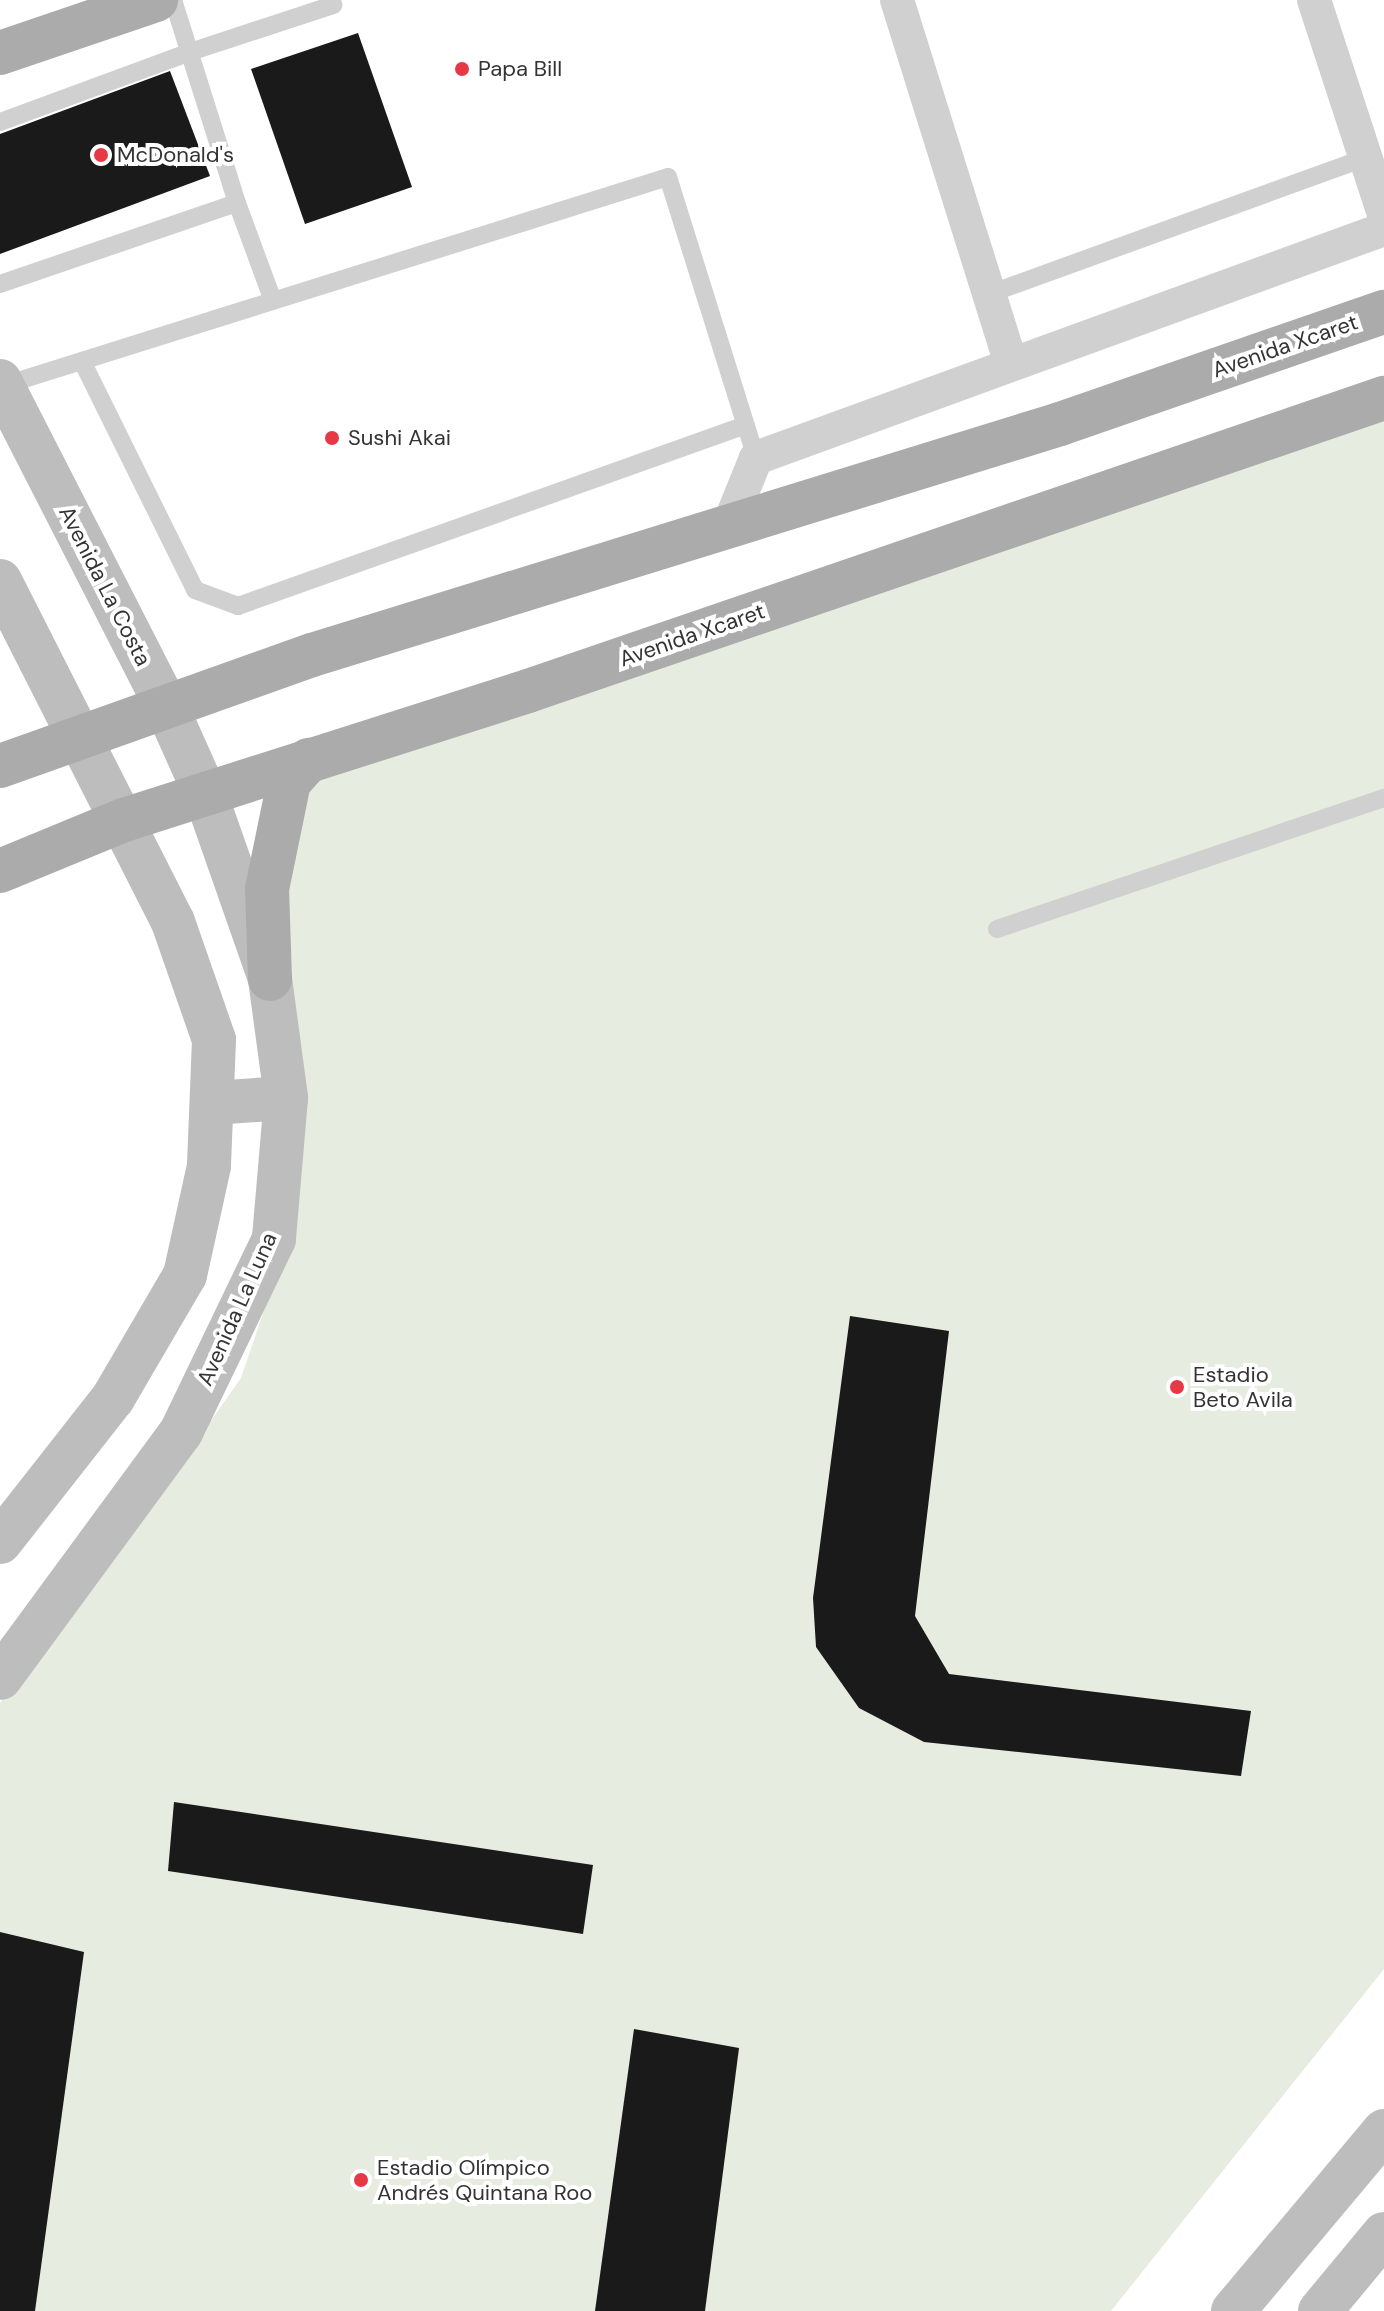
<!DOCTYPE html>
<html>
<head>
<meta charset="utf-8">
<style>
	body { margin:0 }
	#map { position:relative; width:1384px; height:2311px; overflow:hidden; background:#fff; font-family:"DM Sans",sans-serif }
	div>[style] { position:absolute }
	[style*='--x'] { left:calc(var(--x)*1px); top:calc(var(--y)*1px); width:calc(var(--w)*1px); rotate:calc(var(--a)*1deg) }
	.green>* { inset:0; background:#e6ecdf }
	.building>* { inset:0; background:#1a1a1a }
	.lane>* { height:18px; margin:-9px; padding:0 9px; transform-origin:9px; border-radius:9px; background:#d0d0d0 }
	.street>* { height:34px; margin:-17px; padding:0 17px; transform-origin:17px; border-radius:17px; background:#d0d0d0 }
	.secondary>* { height:44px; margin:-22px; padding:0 22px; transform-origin:22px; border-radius:22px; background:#bdbdbd }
	.primary>* { height:44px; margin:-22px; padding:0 22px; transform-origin:22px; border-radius:22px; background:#ababab }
	.dots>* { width:22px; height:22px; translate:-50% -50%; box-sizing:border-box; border:4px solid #fff; border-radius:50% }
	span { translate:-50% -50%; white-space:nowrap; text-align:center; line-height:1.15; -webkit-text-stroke:8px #fff; paint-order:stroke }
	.poi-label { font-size:22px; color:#333 }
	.left { translate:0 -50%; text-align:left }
	.street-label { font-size:22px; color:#333 }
</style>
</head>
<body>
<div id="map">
	<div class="green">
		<i style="clip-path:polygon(1384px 407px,1384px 1969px,1111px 2311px,0 2311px,0 1703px,158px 1496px,241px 1378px,279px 1266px,285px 805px,323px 771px)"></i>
	</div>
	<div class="building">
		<i style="clip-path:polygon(358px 33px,412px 187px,305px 224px,251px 69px)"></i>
		<i style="clip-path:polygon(170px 71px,210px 176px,0 254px,0 134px)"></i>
		<i style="clip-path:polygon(850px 1316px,949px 1331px,915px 1616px,949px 1674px,1251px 1711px,1241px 1776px,924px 1742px,859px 1708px,816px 1647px,813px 1598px)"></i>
		<i style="clip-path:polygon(174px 1802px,593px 1865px,583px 1934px,168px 1871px)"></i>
		<i style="clip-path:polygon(0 1932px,84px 1952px,35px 2311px,0 2311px)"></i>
		<i style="clip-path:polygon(634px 2029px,739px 2048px,705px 2311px,595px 2311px)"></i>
	</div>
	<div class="lane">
		<i style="--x:173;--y:0;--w:213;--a:72.5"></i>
		<i style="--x:237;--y:203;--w:104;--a:69.8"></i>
		<i style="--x:0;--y:122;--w:202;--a:-20.2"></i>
		<i style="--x:190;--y:52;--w:151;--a:-18.2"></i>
		<i style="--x:0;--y:284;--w:250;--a:-18.9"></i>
		<i style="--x:989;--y:294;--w:400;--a:-19.9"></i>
		<i style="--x:82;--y:361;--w:255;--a:63.7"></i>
		<i style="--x:195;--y:590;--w:46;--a:20.4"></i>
		<i style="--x:238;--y:606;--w:539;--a:-19.61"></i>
		<i style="--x:2;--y:386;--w:698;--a:-17.42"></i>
		<i style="--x:668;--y:177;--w:294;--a:72.6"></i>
		<i style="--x:997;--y:929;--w:409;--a:-18.7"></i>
	</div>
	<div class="street">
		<i style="--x:897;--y:0;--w:380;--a:72.6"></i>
		<i style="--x:1314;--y:0;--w:225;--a:71.9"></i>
		<i style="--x:728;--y:527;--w:74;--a:-67.9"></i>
		<i style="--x:756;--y:458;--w:668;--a:-20.03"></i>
	</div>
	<div class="secondary">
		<i style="--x:0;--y:381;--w:365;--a:62.9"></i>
		<i style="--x:166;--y:706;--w:95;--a:65.9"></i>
		<i style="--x:205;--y:793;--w:197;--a:70.7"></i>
		<i style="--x:270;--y:979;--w:120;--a:82.3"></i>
		<i style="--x:286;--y:1098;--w:142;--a:94.9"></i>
		<i style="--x:274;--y:1239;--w:214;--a:115.7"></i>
		<i style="--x:181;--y:1432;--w:305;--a:126.3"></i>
		<i style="--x:0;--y:581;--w:382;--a:63.1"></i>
		<i style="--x:173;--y:922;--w:125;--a:70.8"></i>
		<i style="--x:214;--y:1040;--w:126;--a:92.3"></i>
		<i style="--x:209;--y:1166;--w:112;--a:102.4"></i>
		<i style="--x:185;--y:1275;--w:143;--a:120.3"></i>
		<i style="--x:113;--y:1398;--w:183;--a:128.1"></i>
		<i style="--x:212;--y:1103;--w:74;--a:-3.9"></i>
		<i style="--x:1233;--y:2311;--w:235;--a:-50"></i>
		<i style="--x:1320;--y:2311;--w:100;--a:-50.3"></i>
	</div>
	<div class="primary">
		<i style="--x:0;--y:53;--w:165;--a:-18.8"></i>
		<i style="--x:0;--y:766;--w:331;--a:-19.6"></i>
		<i style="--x:312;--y:655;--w:783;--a:-17.16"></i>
		<i style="--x:1060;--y:424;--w:343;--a:-19.1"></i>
		<i style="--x:0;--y:871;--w:134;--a:-22.4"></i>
		<i style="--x:124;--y:820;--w:424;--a:-17.7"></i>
		<i style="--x:528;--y:691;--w:905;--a:-18.9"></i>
		<i style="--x:270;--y:979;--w:90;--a:-91.9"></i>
		<i style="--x:267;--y:889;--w:109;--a:-78.4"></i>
		<i style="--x:289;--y:782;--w:30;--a:-48"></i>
	</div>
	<div class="dots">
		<i style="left:462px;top:69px;background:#e63946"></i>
		<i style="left:101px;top:155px;background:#e63946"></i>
		<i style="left:332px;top:438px;background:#e63946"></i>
		<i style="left:1177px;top:1387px;background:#e63946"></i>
		<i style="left:361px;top:2180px;background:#e63946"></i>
	</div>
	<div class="poi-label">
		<span class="left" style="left:478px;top:69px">Papa Bill</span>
		<span class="left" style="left:117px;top:155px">McDonald's</span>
		<span class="left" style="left:348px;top:438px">Sushi Akai</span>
		<span class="left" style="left:1193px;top:1387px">Estadio<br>Beto Avila</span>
		<span class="left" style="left:377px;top:2180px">Estadio Olímpico<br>Andrés Quintana Roo</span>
	</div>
	<div class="street-label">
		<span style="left:1285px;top:346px;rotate:-19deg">Avenida Xcaret</span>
		<span style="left:105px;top:586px;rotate:63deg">Avenida La Costa</span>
		<span style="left:692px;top:635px;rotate:-19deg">Avenida Xcaret</span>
		<span style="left:237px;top:1309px;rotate:-66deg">Avenida La Luna</span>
	</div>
</div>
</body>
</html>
